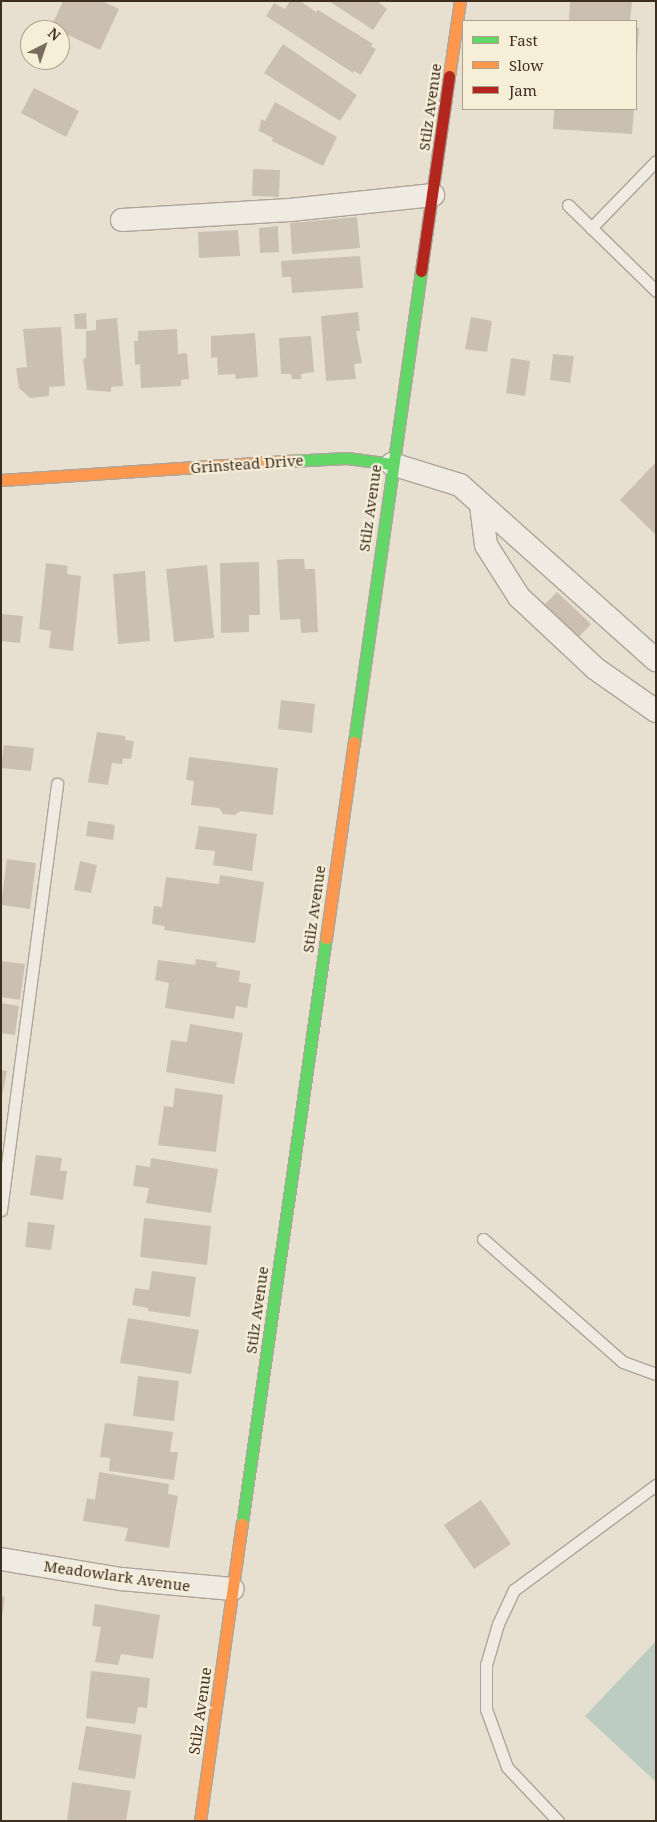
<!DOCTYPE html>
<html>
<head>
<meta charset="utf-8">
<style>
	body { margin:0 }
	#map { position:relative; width:657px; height:1822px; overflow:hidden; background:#e7e0d1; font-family:"Noto Serif",serif }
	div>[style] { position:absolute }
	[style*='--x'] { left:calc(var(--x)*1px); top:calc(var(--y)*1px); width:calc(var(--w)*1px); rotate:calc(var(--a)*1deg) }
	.water>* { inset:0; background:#bcccc2 }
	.building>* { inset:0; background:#cbbfb2 }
	.roads { filter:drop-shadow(1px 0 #ada599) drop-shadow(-1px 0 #ada599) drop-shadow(0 1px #ada599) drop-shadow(0 -1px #ada599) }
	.lane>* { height:11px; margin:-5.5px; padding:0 5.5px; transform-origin:5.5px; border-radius:5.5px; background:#efebe3 }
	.street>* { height:22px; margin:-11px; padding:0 11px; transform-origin:11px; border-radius:11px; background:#efebe3 }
	.fast>* { height:11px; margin:-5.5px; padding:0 5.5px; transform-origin:5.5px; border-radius:5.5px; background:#63d668 }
	.slow>* { height:11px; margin:-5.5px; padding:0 5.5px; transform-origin:5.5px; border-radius:5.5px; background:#ff974d }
	.jam>* { height:11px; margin:-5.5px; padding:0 5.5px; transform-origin:5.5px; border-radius:5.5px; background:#b3261e }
	span { translate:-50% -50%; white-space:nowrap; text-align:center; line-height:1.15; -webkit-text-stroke:4.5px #f7eed8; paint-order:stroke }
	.street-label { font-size:15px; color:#3d2e20 }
	.frame { position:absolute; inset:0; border:2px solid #3d2e20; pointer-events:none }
	.legend { position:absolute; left:462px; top:20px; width:175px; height:90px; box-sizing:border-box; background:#f7eed8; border:1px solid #ada18e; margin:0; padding:6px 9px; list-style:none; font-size:15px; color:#3d2e20 }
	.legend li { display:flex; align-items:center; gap:10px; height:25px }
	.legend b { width:25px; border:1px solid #ada18e }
	.north { position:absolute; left:20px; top:20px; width:50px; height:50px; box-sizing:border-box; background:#f7eed8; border:1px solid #ada18e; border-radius:50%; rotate:41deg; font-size:14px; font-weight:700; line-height:20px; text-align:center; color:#3d2e20 }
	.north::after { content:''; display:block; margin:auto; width:18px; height:22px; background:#786c5e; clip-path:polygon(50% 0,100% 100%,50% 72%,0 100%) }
</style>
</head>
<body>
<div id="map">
	<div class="water">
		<i style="clip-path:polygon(656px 1641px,656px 1782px,585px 1716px)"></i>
	</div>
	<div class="building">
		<i style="clip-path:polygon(63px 1px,102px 1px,119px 9px,100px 50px,51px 27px)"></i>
		<i style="clip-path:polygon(290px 1px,300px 1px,316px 12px,318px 10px,373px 44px,371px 46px,376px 49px,361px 75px,354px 71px,353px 73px,266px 16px,274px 3px,285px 9px)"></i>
		<i style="clip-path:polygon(329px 1px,377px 1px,387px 9px,373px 30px)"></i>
		<i style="clip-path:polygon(570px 1px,632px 1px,630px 21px,569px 21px)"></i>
		<i style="clip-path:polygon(636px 27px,639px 28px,637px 54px,636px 54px)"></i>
		<i style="clip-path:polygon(283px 44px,357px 95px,340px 121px,264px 73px)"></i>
		<i style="clip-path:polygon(34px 88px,79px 111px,66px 137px,21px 113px)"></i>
		<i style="clip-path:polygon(275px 102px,337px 137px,323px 166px,272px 141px,273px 138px,259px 131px,261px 119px,265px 121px)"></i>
		<i style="clip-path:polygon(554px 109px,634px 109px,632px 134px,553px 129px)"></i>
		<i style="clip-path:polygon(253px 169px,280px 170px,279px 197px,252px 196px)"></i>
		<i style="clip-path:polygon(357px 217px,360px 248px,292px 254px,290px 223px)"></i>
		<i style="clip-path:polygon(278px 226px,279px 252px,260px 253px,259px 228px)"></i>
		<i style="clip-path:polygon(238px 230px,240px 256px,199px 258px,198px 232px)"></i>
		<i style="clip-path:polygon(360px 256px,363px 288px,292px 293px,291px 277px,282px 277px,281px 261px)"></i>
		<i style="clip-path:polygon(358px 312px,360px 331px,356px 331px,362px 363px,354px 364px,356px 379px,326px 381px,321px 316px)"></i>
		<i style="clip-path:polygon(86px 313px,87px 329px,75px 329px,74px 314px)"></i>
		<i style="clip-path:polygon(471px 317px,492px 321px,487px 352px,465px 349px)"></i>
		<i style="clip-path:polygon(117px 318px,123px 386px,111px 387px,111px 392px,87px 390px,83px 359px,86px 358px,86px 331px,96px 330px,96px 320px)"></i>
		<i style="clip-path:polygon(61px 327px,65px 386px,49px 387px,49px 396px,30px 398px,19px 388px,16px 368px,27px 367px,23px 329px)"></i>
		<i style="clip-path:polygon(177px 329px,178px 354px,187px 353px,189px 379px,181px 380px,181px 386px,141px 388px,140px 364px,135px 365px,134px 341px,138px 341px,138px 331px)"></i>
		<i style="clip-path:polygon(255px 333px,258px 377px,236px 379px,235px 374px,218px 375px,217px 357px,211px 358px,211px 336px)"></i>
		<i style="clip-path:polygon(311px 336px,314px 372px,301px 374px,301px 379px,292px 379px,291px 374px,281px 374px,279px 338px)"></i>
		<i style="clip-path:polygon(553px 354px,574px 356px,570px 383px,550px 380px)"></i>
		<i style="clip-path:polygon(511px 358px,530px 361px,525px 396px,506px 393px)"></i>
		<i style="clip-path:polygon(656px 462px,656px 535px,620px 500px)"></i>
		<i style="clip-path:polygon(287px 559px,304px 559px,305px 569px,315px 569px,318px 632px,301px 633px,300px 619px,280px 620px,277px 560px)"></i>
		<i style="clip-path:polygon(259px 562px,260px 615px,249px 615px,249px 632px,221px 633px,220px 563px)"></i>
		<i style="clip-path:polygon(46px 563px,68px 566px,67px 574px,81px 576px,73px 651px,49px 648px,51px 631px,39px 629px)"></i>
		<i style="clip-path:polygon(207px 565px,214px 638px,174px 642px,166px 569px)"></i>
		<i style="clip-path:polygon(145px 571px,150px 641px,118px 644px,113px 574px)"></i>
		<i style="clip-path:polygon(557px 592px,591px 624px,578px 638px,544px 605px)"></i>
		<i style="clip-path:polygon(1px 614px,23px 616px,20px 643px,1px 641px)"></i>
		<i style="clip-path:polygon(281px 700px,315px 704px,312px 733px,278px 729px)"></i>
		<i style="clip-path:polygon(97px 732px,125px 736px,125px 740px,134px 741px,131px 759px,123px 758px,122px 764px,112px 763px,108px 785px,88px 782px)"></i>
		<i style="clip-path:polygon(4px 745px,34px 748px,31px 771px,1px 768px)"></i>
		<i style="clip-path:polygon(189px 757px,278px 768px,273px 815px,240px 811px,235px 815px,223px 814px,219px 808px,191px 805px,194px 781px,186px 780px)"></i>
		<i style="clip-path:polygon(88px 821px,115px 825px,113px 840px,86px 836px)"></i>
		<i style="clip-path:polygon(199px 826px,257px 834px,252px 871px,213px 865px,215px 851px,195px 849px)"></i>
		<i style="clip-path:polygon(7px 859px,36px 863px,30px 909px,1px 905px)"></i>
		<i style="clip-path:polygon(80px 861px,97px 865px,91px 893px,74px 890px)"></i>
		<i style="clip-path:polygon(220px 875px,264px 882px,255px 943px,164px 930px,165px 926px,152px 924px,154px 906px,162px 907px,166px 877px,219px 884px)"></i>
		<i style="clip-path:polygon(196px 959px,217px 962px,216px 967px,240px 971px,239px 982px,251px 984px,247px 1008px,236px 1006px,234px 1019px,165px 1008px,169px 983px,155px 980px,158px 960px,195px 965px)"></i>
		<i style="clip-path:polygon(1px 961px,25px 964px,20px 1000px,1px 997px)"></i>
		<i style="clip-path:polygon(1px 1003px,19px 1006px,15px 1035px,1px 1033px)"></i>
		<i style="clip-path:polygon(190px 1024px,243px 1033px,234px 1084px,166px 1072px,171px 1040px,187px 1042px)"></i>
		<i style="clip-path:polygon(1px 1070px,7px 1071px,2px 1096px,1px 1096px)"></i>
		<i style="clip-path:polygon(175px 1088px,223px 1095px,216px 1152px,158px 1145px,164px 1106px,173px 1107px)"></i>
		<i style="clip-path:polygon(36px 1155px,62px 1158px,60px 1171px,67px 1171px,63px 1200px,30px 1195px)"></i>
		<i style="clip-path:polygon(151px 1158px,218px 1169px,211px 1213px,146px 1203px,149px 1188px,133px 1186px,136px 1165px,150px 1167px)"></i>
		<i style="clip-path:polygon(144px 1218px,211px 1226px,207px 1265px,140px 1257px)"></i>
		<i style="clip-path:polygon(28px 1222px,55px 1225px,51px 1250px,25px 1247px)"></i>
		<i style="clip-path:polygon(152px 1271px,196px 1277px,190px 1317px,148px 1311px,148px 1308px,132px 1305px,135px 1288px,149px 1290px)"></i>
		<i style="clip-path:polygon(128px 1318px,199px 1330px,191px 1374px,120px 1363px)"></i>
		<i style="clip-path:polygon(138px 1376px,179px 1381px,174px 1421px,133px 1416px)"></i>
		<i style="clip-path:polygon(105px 1423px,173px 1432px,170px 1452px,178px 1452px,174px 1480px,109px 1471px,110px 1458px,100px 1457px)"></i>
		<i style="clip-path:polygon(99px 1472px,169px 1484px,168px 1494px,178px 1496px,169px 1548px,125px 1541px,128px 1528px,83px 1521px,87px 1498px,95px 1500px)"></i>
		<i style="clip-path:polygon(481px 1500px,511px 1544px,474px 1569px,444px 1525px)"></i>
		<i style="clip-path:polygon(1px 1596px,5px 1597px,2px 1616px,1px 1616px)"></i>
		<i style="clip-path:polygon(95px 1604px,160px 1615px,153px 1659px,121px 1654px,118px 1665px,95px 1662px,101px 1627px,92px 1626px)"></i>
		<i style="clip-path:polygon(91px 1671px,150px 1678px,147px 1708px,138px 1707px,135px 1724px,86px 1718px)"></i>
		<i style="clip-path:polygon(86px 1726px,142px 1735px,135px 1779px,78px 1770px)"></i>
		<i style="clip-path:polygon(72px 1782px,131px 1791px,126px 1821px,67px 1821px)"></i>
	</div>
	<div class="roads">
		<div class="lane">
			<i style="--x:568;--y:205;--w:123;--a:44.3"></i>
			<i style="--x:591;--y:228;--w:93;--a:-45.9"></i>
			<i style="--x:1;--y:1210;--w:430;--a:-82.5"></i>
			<i style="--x:483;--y:1239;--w:186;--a:41.3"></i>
			<i style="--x:623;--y:1362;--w:35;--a:20"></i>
			<i style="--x:558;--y:1821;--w:74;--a:-133.4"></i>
			<i style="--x:507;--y:1767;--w:62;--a:-109.9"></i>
			<i style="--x:486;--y:1709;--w:44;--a:-90"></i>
			<i style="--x:486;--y:1665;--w:43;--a:-73.7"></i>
			<i style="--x:498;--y:1624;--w:38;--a:-65"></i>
			<i style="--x:514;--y:1590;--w:177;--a:-36.5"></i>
		</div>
		<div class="street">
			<i style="--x:122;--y:220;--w:168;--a:-3.4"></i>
			<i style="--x:290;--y:210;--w:144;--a:-6"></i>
			<i style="--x:392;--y:464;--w:71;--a:17.2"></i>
			<i style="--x:460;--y:485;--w:263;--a:41.8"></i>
			<i style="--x:481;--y:505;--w:40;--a:82.9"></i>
			<i style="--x:486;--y:545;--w:62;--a:57.6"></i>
			<i style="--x:519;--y:597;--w:105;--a:43.1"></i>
			<i style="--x:596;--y:669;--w:73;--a:35"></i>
			<i style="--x:1;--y:1559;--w:122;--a:9.5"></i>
			<i style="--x:121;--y:1579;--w:112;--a:5.1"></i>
		</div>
		<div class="fast">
			<i style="--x:289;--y:461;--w:58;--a:-3"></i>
			<i style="--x:347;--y:458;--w:45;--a:7.6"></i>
			<i style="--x:354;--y:742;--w:476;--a:-81.9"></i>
			<i style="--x:242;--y:1524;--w:592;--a:-81.84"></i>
		</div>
		<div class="slow">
			<i style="--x:449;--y:76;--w:76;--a:-81.7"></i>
			<i style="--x:1;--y:480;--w:289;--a:-3.8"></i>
			<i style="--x:326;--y:938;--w:198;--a:-81.9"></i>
			<i style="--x:200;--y:1821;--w:300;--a:-82"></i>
		</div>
		<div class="jam">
			<i style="--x:421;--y:271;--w:197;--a:-81.8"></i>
		</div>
	</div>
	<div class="street-label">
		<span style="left:430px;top:107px;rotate:-82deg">Stilz Avenue</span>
		<span style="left:247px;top:464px;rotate:-4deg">Grinstead Drive</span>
		<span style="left:370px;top:508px;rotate:-82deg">Stilz Avenue</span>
		<span style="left:314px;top:909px;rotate:-82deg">Stilz Avenue</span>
		<span style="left:257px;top:1310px;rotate:-82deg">Stilz Avenue</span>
		<span style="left:117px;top:1576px;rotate:8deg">Meadowlark Avenue</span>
		<span style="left:200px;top:1711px;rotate:-82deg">Stilz Avenue</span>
	</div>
	<div class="frame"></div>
	<ul class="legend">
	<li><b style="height:6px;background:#63d668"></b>Fast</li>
	<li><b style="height:6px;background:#ff974d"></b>Slow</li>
	<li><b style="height:6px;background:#b3261e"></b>Jam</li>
	</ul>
	<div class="north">N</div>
</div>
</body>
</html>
